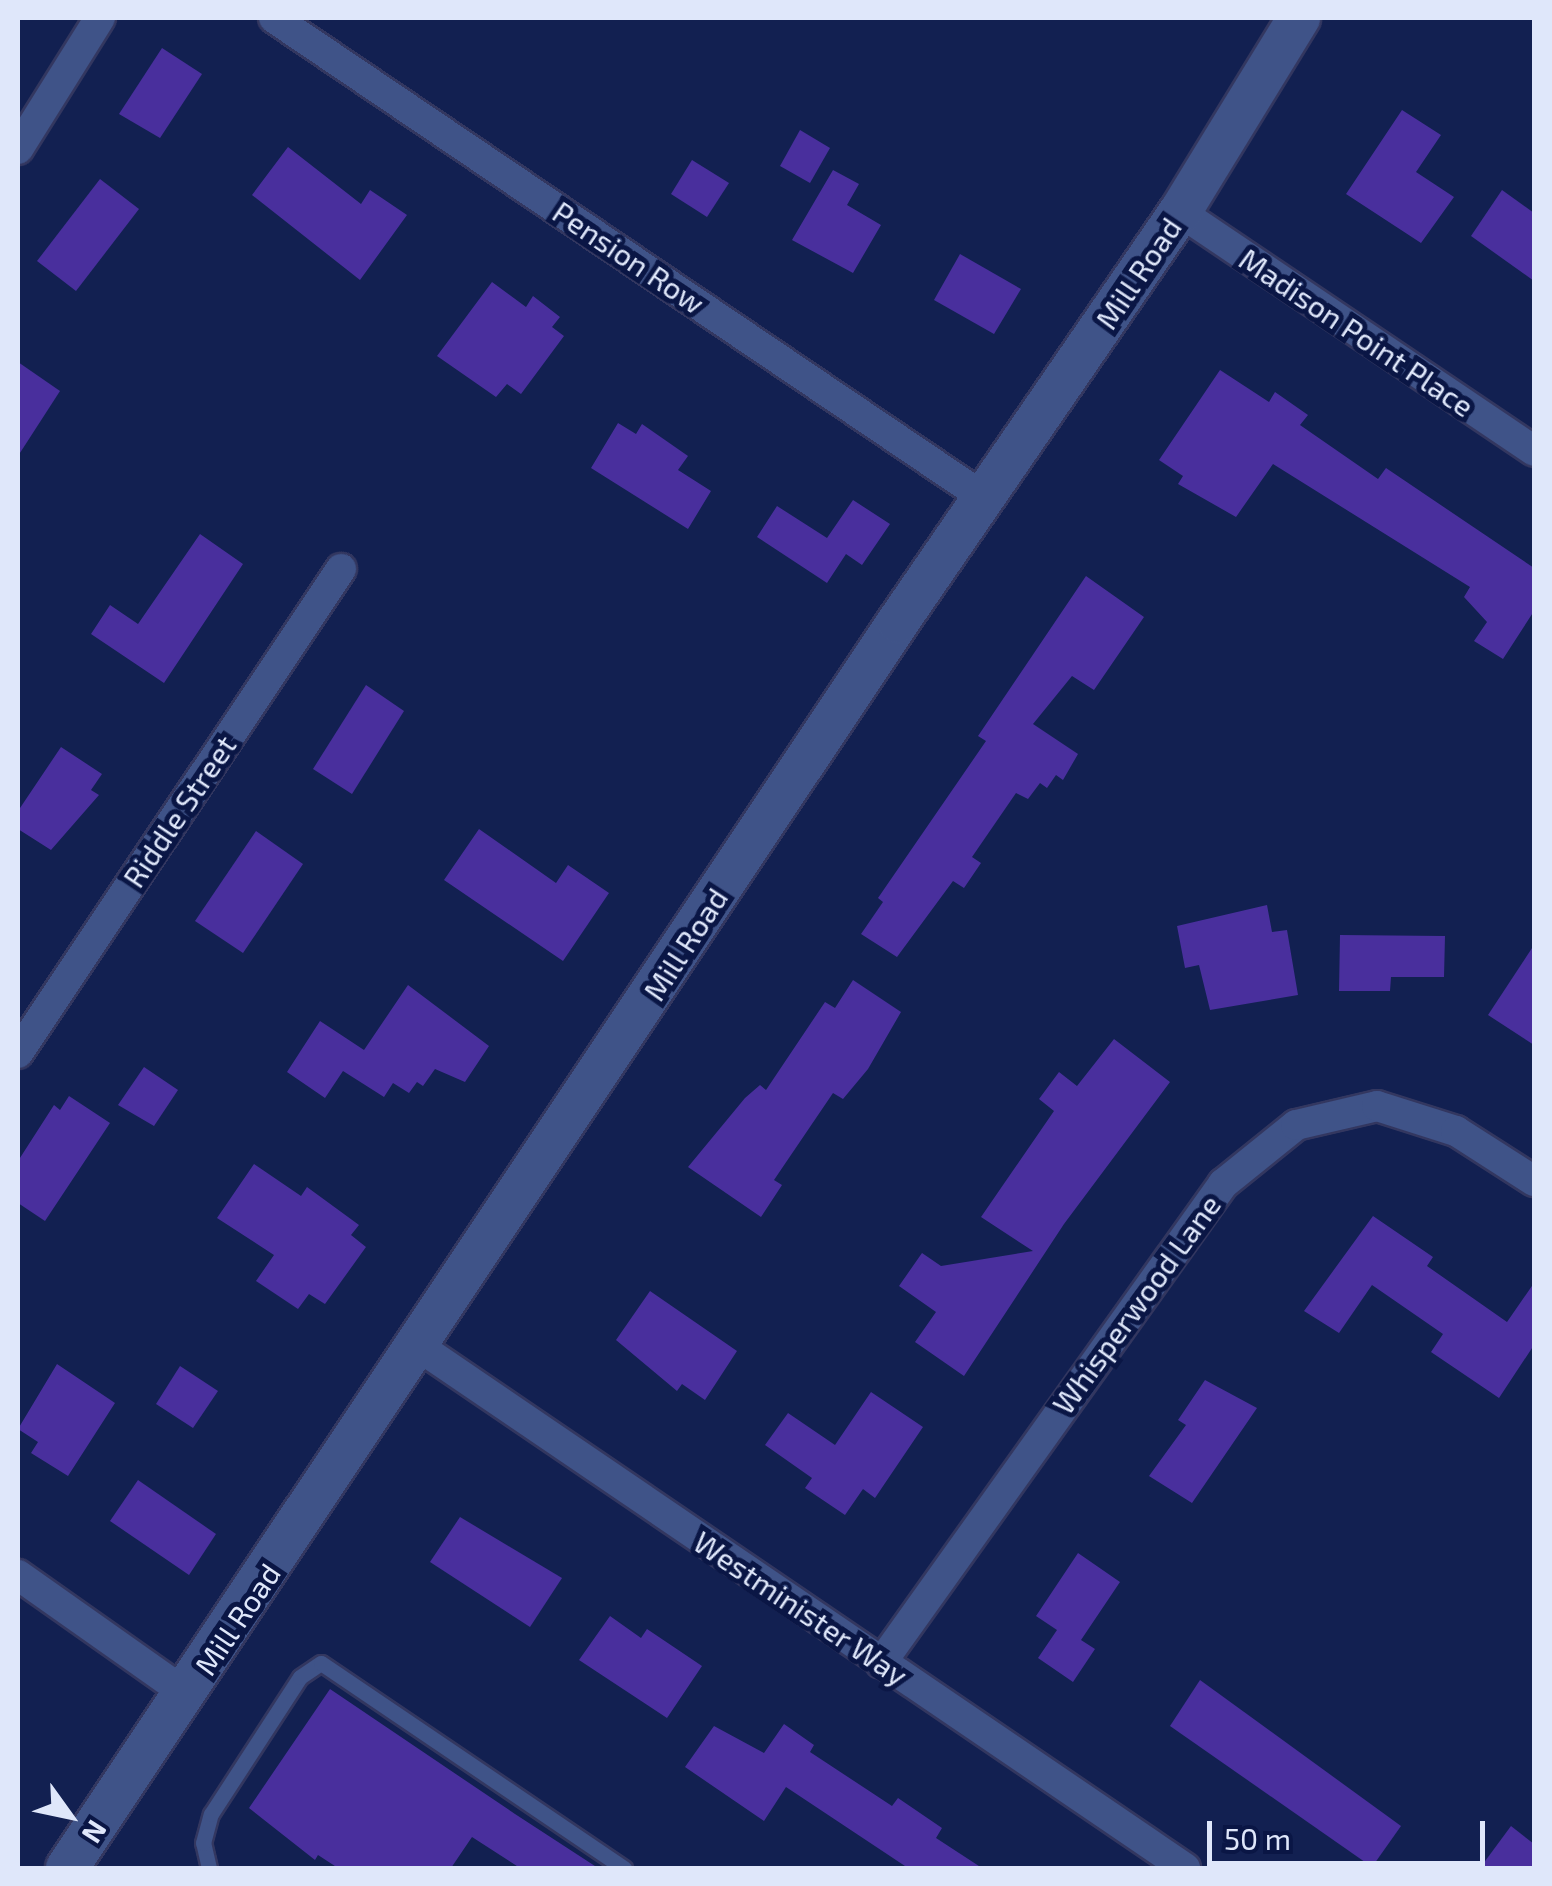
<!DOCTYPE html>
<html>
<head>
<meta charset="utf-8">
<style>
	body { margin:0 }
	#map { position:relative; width:1552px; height:1886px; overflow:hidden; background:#122051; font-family:"Exo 2",sans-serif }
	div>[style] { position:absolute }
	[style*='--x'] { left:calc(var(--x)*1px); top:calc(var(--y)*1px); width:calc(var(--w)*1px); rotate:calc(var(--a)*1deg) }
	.building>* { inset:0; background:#492f9d }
	.roads { filter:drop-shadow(2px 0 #333760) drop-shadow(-2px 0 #333760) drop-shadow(0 2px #333760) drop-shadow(0 -2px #333760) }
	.lane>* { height:15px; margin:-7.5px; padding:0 7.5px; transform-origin:7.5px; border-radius:7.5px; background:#3f5388 }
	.street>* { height:30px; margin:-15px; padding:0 15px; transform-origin:15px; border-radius:15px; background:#3f5388 }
	.secondary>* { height:42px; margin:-21px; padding:0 21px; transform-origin:21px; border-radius:21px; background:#3f5388 }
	span { translate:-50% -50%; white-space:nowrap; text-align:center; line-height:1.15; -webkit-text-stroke:10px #0a1645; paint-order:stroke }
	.street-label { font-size:30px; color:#dfe7fa }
	.frame { position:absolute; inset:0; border:20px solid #dfe7fa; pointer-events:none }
	.north { position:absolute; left:20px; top:1766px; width:100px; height:100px; -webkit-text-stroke:8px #0a1645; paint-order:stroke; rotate:123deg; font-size:28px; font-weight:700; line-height:40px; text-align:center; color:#dfe7fa }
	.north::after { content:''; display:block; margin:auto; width:35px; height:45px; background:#dfe7fa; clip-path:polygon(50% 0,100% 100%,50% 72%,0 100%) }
	.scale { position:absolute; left:1207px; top:1821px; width:278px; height:45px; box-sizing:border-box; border:5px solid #dfe7fa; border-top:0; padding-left:12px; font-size:30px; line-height:35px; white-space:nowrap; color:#dfe7fa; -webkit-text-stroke:8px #0a1645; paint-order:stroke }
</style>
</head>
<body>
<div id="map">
	<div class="building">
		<i style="clip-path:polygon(162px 48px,202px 74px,160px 138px,119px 114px)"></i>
		<i style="clip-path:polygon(1402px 110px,1441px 135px,1416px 172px,1454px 197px,1421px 243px,1346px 194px)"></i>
		<i style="clip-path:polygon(800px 130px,830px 148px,810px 183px,780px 166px)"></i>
		<i style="clip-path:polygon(288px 147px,361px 204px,370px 190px,407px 215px,360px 280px,252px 195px)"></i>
		<i style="clip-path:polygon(692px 160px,729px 183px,707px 217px,671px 194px)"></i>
		<i style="clip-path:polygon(833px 170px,859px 184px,847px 205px,881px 225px,853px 273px,792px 240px)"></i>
		<i style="clip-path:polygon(100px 179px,139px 209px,76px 291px,37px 261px)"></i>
		<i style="clip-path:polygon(1502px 190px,1534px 213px,1534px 281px,1471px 236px)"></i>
		<i style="clip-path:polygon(960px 254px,1021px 289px,994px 334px,934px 300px)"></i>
		<i style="clip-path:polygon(492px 282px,526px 307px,533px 296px,560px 317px,552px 327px,564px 336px,521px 394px,507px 384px,496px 397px,437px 356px)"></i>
		<i style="clip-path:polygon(18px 362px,60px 391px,18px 456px)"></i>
		<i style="clip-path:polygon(1220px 370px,1269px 402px,1275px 392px,1308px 415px,1300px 425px,1378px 479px,1386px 468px,1534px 568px,1534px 611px,1503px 659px,1474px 641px,1487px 622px,1464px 597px,1470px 587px,1273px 464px,1236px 517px,1178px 484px,1183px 476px,1159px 460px)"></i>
		<i style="clip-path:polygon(618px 423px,636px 434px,642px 424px,688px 456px,678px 470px,711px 491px,688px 529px,591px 468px)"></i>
		<i style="clip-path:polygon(853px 500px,890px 524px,862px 565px,846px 554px,827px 583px,757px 537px,777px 506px,827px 538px)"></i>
		<i style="clip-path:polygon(200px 534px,243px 564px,164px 683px,91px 634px,110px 605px,138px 624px)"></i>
		<i style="clip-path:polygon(1086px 576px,1144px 617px,1094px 690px,1072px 676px,1033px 724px,1078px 754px,1063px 780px,1056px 775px,1047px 788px,1040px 783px,1028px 799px,1016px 793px,972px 857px,981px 863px,964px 888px,953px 881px,897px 957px,861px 934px,883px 902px,878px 898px,986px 741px,978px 736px)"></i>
		<i style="clip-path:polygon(366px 685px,404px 711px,352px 794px,313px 769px)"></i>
		<i style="clip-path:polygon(61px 747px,102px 774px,91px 790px,99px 795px,51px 850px,18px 829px,18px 811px)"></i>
		<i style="clip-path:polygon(479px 829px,556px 883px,568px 865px,609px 893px,563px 961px,444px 880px)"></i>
		<i style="clip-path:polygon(256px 831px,303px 864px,243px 953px,195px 921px)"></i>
		<i style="clip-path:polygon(1267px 905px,1272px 932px,1287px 930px,1298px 995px,1210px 1010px,1199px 965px,1185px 968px,1177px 926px)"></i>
		<i style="clip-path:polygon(1340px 935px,1445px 936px,1444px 977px,1391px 977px,1390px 991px,1339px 991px)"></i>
		<i style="clip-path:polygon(1534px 945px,1534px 1045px,1488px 1015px)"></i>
		<i style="clip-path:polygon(853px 980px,901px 1012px,868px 1069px,843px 1099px,833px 1093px,774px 1180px,782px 1185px,761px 1217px,688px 1167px,745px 1098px,760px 1085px,766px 1090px,825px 1002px,835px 1008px)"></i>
		<i style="clip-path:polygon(408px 985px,489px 1046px,465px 1082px,435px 1069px,423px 1086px,417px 1082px,409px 1093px,393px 1083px,384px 1097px,343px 1071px,325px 1098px,287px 1072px,320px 1021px,364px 1050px)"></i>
		<i style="clip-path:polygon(1114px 1039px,1170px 1082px,1064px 1224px,964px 1376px,915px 1342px,936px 1312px,899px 1286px,922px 1253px,941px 1266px,1033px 1251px,981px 1217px,1054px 1111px,1039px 1099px,1059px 1072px,1077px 1086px)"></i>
		<i style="clip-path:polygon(144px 1067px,178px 1090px,154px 1126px,118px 1105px)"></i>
		<i style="clip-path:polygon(69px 1096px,110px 1123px,45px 1221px,18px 1203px,18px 1161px,54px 1105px,60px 1110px)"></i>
		<i style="clip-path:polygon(254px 1164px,301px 1196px,307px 1187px,359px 1225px,351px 1235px,366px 1247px,325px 1304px,309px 1294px,298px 1309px,256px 1281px,274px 1255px,217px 1218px)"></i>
		<i style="clip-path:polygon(1373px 1216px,1433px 1257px,1427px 1266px,1507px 1322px,1534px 1283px,1534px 1345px,1499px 1398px,1431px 1352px,1443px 1334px,1372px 1285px,1339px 1333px,1304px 1311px)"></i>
		<i style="clip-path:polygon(650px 1291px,737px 1351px,705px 1400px,682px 1384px,677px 1391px,616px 1340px)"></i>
		<i style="clip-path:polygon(57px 1364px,115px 1403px,68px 1476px,31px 1453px,38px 1442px,18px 1429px)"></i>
		<i style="clip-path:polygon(180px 1366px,218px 1391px,193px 1428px,156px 1404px)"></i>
		<i style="clip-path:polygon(1205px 1380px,1257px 1408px,1192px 1503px,1149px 1476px,1186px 1425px,1178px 1420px)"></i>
		<i style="clip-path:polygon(871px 1392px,923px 1427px,875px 1498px,863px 1489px,845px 1515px,805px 1488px,812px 1478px,765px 1445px,788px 1413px,835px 1445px)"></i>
		<i style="clip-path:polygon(138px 1480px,216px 1534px,189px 1575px,110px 1521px)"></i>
		<i style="clip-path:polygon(460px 1517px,562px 1578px,530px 1627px,430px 1562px)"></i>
		<i style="clip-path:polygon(1078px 1553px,1120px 1582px,1081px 1640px,1095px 1649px,1073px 1682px,1038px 1658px,1057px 1630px,1036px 1616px)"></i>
		<i style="clip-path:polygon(610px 1616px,641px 1638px,647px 1629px,702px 1666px,667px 1718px,579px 1660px)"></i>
		<i style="clip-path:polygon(1200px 1680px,1401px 1826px,1372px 1867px,1170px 1726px)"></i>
		<i style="clip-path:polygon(330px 1689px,515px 1814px,598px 1868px,520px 1868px,472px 1837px,451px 1868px,338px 1868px,318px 1855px,315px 1860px,249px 1808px)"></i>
		<i style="clip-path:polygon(784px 1724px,814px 1745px,810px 1752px,892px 1806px,898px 1798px,942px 1828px,936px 1838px,982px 1868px,908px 1868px,786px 1787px,764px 1821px,685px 1767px,714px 1726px,764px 1753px)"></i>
		<i style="clip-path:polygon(1511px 1826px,1534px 1844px,1534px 1868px,1480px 1868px)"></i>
	</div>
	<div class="roads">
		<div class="lane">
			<i style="--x:209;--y:1868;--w:26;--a:-103"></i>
			<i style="--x:203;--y:1843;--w:30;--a:-75"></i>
			<i style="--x:211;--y:1814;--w:163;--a:-57"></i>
			<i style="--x:300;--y:1677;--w:25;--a:-34"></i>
			<i style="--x:321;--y:1663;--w:366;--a:34.1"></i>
		</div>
		<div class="street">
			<i style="--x:274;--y:18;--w:856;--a:34.04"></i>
			<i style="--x:18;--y:149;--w:155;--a:-58"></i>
			<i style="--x:1180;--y:212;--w:427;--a:34"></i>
			<i style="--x:18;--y:1053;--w:582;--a:-56.28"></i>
			<i style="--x:418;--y:1346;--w:928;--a:34.24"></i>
			<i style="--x:18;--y:1575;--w:207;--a:35.2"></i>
			<i style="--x:881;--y:1663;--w:589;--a:-54.47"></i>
			<i style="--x:1223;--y:1184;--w:94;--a:-38.9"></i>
			<i style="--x:1296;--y:1125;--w:83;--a:-13.2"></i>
			<i style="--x:1377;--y:1106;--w:83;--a:17.6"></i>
			<i style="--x:1456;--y:1131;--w:93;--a:32.7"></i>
		</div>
		<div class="secondary">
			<i style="--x:67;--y:1868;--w:1498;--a:-56.3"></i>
			<i style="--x:898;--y:622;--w:498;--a:-55.5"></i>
			<i style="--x:1180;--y:212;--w:228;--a:-58.5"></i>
		</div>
	</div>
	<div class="street-label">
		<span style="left:629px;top:257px;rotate:34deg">Pension Row</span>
		<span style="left:1138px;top:273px;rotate:-56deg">Mill Road</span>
		<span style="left:1357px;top:332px;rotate:34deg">Madison Point Place</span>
		<span style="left:179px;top:811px;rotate:-56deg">Riddle Street</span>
		<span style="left:685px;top:944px;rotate:-57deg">Mill Road</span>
		<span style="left:1136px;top:1304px;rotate:-54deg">Whisperwood Lane</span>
		<span style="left:801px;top:1608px;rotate:34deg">Westminister Way</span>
		<span style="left:237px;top:1619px;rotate:-56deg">Mill Road</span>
	</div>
	<div class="frame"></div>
	<div class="north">N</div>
	<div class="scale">50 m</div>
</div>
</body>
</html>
